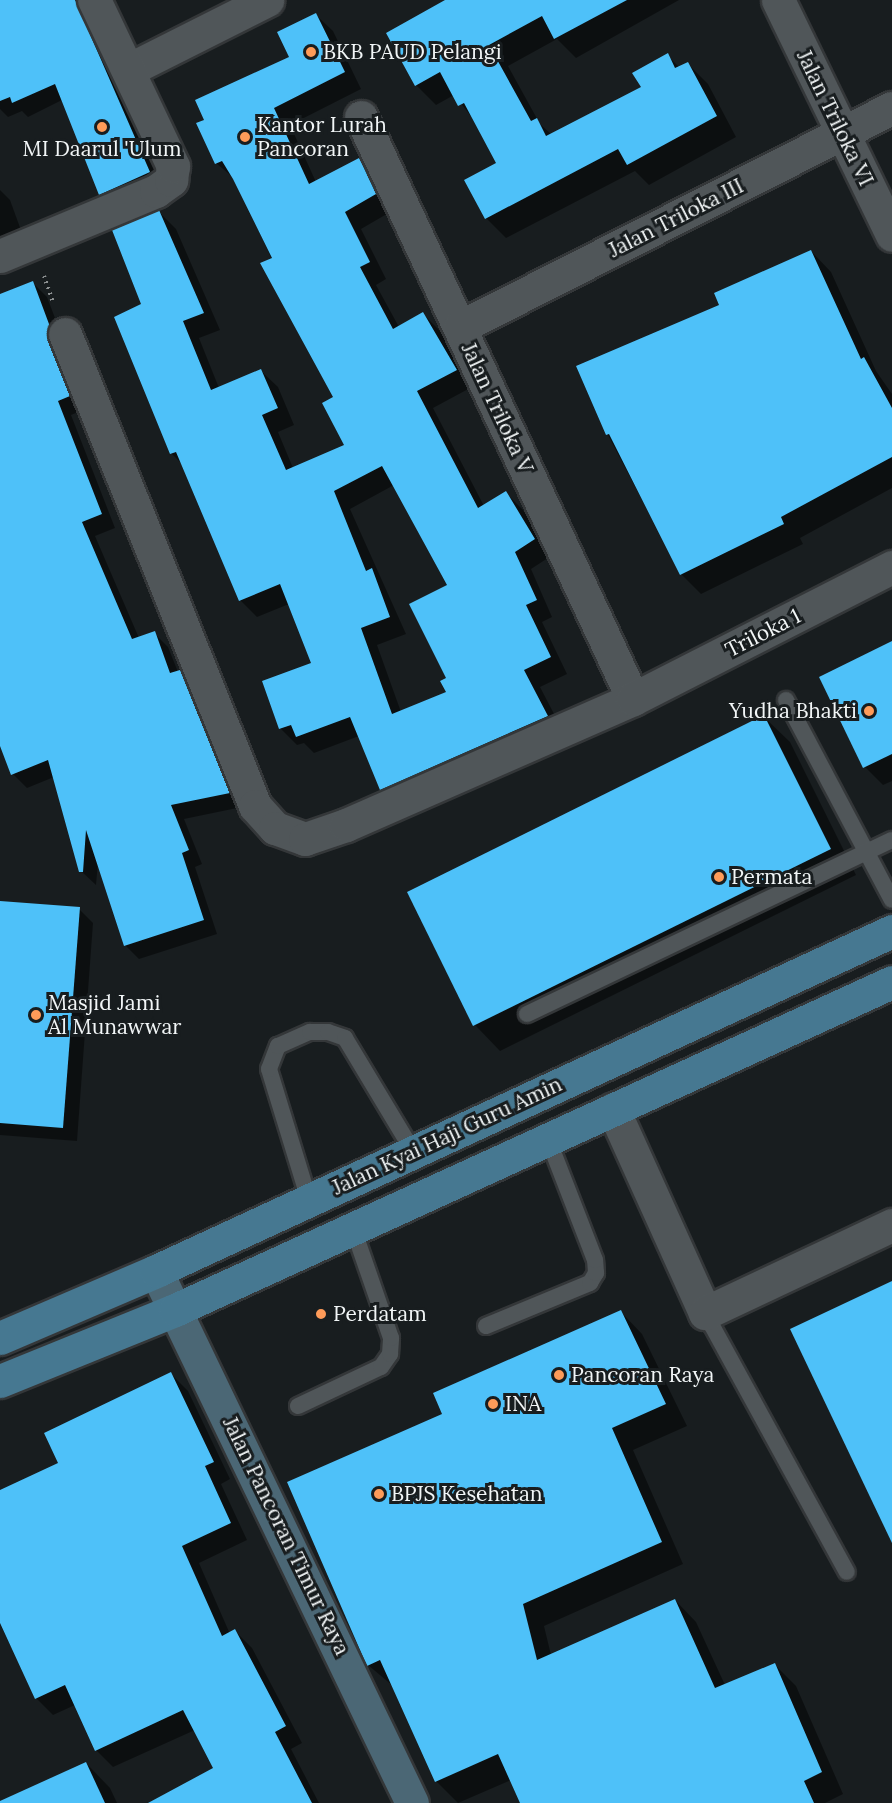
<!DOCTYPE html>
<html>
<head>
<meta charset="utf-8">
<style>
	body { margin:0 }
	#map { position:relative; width:892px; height:1803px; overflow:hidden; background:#181d1f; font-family:Lora,serif }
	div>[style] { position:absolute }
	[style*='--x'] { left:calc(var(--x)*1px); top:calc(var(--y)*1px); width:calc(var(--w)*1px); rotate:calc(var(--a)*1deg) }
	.shadow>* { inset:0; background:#0007 }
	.building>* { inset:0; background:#4ec1f9 }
	.path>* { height:4px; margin-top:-2px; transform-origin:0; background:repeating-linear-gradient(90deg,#8e9293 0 1.5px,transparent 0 6px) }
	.roads { filter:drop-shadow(2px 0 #343739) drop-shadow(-2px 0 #343739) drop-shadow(0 2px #343739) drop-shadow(0 -2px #343739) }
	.lane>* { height:16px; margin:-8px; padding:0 8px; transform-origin:8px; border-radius:8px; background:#505659 }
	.street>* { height:33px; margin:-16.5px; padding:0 16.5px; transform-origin:16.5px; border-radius:16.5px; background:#505659 }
	.secondary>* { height:33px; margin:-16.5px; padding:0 16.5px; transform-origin:16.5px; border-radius:16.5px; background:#4b6775 }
	.primary>* { height:33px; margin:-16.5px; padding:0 16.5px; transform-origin:16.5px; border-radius:16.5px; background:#467891 }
	.dots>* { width:16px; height:16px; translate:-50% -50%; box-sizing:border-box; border:3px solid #181d1f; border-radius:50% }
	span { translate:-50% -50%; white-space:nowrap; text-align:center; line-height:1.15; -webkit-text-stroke:6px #181d1f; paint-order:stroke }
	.poi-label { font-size:21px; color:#f2f6f7 }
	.left { translate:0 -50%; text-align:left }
	.right { translate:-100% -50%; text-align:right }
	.street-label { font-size:21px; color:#f2f6f7 }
</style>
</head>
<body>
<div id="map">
	<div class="shadow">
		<i style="clip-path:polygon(0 0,81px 0,163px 186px,114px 208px,100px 194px,62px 100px,28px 117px,22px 111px,8px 117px,0 109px)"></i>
		<i style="clip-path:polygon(448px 0,679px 0,576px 58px,557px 39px,508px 66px,540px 124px,552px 135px,643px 88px,667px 55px,680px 68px,687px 63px,708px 84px,736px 137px,649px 185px,635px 171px,506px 238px,486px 218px,498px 164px,475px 121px,454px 95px,436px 105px,416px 85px)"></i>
		<i style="clip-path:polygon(evenodd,316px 15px,333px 31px,361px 89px,290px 125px,316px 182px,359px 159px,375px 176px,392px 211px,361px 229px,386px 279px,376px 285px,399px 327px,423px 314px,440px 331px,472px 387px,433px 408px,484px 506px,506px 493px,523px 510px,551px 556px,531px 569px,552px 617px,542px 622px,567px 674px,540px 687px,564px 733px,398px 806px,381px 789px,359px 736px,314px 753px,304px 743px,297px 745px,280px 728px,313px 664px,289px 604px,257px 617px,240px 600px,183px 465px,171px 453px,143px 304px,159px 212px,176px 229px,220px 330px,199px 338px,219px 388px,261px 371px,278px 387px,294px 425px,278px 432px,293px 468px,346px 446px,335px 397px,235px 179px,216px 163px,206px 121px,291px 58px,316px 15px,394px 485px,449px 586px,448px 693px,401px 712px,377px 645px,406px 634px,350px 509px,394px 485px)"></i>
		<i style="clip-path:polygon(0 190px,10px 200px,26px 244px,0 253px)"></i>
		<i style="clip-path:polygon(811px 251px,831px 272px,876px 371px,892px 394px,892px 488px,800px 538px,803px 544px,701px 594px,681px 574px,608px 435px,578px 366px,721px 306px)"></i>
		<i style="clip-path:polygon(33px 283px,47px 297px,63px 339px,83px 410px,71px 415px,115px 528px,95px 536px,139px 638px,154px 633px,168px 647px,178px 672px,193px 685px,242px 807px,184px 819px,202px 864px,195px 867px,217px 934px,139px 959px,125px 945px,98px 862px,96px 885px,81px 871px,54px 777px,27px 788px,13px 774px,0 742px,0 296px)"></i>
		<i style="clip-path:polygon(892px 641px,892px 781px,883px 785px,865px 767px)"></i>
		<i style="clip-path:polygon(764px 717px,790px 742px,856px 875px,500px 1051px,475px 1025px,409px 893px)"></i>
		<i style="clip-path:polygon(0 903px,79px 909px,93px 923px,77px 1141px,0 1135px)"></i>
		<i style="clip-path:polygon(621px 1312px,642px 1334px,687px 1426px,633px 1450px,683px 1564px,544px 1626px,551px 1655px,675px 1600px,696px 1622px,725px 1685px,774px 1664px,796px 1686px,843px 1794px,825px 1803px,522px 1803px,511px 1780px,458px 1803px,436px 1781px,393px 1686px,368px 1665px,444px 1414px)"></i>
		<i style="clip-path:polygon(171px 1374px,188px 1391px,230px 1479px,221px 1484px,247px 1540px,199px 1563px,230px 1634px,235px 1631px,252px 1648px,302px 1743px,291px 1749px,319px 1803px,186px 1803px,215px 1768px,195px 1730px,113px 1767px,96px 1750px,75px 1705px,53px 1715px,36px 1698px,0 1624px,0 1492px,60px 1464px)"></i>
		<i style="clip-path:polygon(86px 1763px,110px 1788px,117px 1803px,0 1803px)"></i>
	</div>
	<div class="building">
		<i style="clip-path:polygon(0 0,75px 0,150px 172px,99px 195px,55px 84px,12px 103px,10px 97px,0 101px)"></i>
		<i style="clip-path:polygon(445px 0,627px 0,554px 39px,542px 16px,489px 45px,531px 121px,537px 118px,546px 136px,641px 87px,632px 73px,668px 53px,675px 68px,688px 62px,717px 116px,627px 165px,618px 149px,485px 219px,464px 180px,496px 163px,464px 103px,458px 106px,440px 72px,415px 86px,386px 33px)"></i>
		<i style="clip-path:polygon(evenodd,316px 13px,345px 72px,274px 108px,309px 184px,359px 158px,362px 164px,376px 194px,345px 212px,370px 262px,360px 267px,393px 329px,423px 312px,457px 370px,417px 391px,478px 508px,506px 491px,535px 539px,515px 552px,537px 600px,526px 605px,551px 657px,524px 670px,548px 716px,380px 790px,350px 717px,296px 737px,291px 725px,279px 729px,262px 681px,311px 663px,280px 584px,239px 601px,176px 452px,170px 454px,114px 317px,141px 304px,112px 230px,159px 210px,204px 313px,183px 321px,211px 390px,261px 369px,278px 408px,262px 415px,286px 470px,344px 445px,322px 403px,333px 397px,260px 263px,272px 258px,233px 179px,222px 161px,215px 164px,196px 123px,204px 120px,195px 100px,289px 57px,277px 32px,316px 13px,382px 466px,447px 585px,409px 604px,446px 678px,440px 681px,446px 692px,392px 714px,361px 628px,390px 617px,372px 568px,366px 571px,334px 491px,382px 466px)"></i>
		<i style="clip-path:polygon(811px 250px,861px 359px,864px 357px,892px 408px,892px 457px,781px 517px,784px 524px,680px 575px,609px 434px,606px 435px,576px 366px,719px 305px,714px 293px)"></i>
		<i style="clip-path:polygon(33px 281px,49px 324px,48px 341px,70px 396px,58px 401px,102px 514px,82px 522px,132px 639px,155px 631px,170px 673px,180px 670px,230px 793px,171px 805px,189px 850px,182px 853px,204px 920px,124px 946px,86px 830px,83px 872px,79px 872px,48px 760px,11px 775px,0 746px,0 294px)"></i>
		<i style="clip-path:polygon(892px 641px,892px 754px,863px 768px,819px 677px)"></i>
		<i style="clip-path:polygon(764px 715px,831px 849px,473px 1026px,407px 892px)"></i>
		<i style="clip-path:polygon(0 901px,80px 907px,63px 1128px,0 1123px)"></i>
		<i style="clip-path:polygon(892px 1281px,892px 1543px,790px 1329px)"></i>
		<i style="clip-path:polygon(621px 1310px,666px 1404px,612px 1428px,662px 1542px,523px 1604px,537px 1660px,675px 1599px,715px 1688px,775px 1663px,822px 1772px,804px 1781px,814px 1803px,520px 1803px,498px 1754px,435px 1782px,380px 1660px,367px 1666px,287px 1482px,442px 1414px,433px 1393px)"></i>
		<i style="clip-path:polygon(171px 1372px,214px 1462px,205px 1466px,231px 1523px,182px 1546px,222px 1636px,235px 1629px,286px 1726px,275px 1732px,312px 1803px,148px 1803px,213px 1768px,183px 1710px,95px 1751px,65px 1685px,35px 1699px,0 1623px,0 1490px,58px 1463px,44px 1433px)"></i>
		<i style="clip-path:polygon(86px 1762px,105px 1803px,0 1803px,0 1801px)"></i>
	</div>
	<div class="path">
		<i style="--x:44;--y:276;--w:28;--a:71"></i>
	</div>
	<div class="roads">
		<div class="lane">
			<i style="--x:786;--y:700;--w:226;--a:62.1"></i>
			<i style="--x:527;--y:1014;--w:404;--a:-25.5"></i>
			<i style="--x:309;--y:1200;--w:137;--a:-107"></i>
			<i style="--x:269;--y:1069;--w:25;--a:-69"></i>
			<i style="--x:278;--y:1046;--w:35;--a:-24"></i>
			<i style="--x:310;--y:1032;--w:18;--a:0"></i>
			<i style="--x:328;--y:1032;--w:18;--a:19"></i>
			<i style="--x:345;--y:1038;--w:132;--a:59"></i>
			<i style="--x:705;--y:1313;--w:295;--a:61.3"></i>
			<i style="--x:486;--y:1326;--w:113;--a:-22.5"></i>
			<i style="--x:590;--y:1283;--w:12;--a:-59"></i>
			<i style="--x:596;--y:1273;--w:13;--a:-94"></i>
			<i style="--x:595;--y:1260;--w:130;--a:-111.2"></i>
			<i style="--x:298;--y:1406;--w:92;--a:-25.2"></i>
			<i style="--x:381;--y:1367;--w:16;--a:-55"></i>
			<i style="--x:390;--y:1354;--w:16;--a:-86"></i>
			<i style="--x:391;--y:1338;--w:116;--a:-109.1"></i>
		</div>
		<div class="street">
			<i style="--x:778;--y:0;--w:261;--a:64.1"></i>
			<i style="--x:128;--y:70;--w:156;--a:-26.7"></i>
			<i style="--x:361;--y:117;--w:642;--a:64.95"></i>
			<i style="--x:0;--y:256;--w:169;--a:-22.6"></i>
			<i style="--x:156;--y:191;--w:19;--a:-36"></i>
			<i style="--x:171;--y:180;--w:14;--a:-82"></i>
			<i style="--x:173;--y:166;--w:184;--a:-115.4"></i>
			<i style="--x:460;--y:327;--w:484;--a:-26.9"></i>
			<i style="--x:65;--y:334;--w:509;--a:68.07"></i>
			<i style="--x:255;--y:806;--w:30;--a:48"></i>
			<i style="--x:275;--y:828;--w:32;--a:20"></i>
			<i style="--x:305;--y:839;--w:43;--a:-18.9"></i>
			<i style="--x:346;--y:825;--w:313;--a:-23.7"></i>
			<i style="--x:633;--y:699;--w:291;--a:-27"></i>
			<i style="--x:613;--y:1109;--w:224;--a:65.7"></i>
			<i style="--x:705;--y:1313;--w:207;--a:-25.2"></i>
		</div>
		<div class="secondary">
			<i style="--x:156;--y:1271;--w:590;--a:64.3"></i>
		</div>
		<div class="primary">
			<i style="--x:0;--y:1338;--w:170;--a:-23.2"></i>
			<i style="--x:156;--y:1271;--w:811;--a:-24.79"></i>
			<i style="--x:0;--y:1381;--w:189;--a:-22.1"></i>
			<i style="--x:175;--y:1310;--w:788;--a:-24.58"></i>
		</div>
	</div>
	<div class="dots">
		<i style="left:311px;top:52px;background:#fe9b59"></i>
		<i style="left:102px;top:127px;background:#fe9b59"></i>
		<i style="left:245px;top:137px;background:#fe9b59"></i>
		<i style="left:869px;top:711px;background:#fe9b59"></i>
		<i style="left:719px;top:877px;background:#fe9b59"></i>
		<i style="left:36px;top:1015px;background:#fe9b59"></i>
		<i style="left:321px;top:1314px;background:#fe9b59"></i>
		<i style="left:559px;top:1375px;background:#fe9b59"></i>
		<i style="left:493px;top:1404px;background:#fe9b59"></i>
		<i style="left:379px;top:1494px;background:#fe9b59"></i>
	</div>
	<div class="poi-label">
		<span class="left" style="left:323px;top:52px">BKB PAUD Pelangi</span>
		<span class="left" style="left:257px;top:137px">Kantor Lurah<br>Pancoran</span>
		<span style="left:102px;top:149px">MI Daarul 'Ulum</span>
		<span class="right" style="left:857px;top:711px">Yudha Bhakti</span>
		<span class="left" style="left:731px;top:877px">Permata</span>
		<span class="left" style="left:48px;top:1015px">Masjid Jami<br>Al Munawwar</span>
		<span class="left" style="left:333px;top:1314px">Perdatam</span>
		<span class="left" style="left:571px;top:1375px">Pancoran Raya</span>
		<span class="left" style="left:505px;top:1404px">INA</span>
		<span class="left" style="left:391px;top:1494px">BPJS Kesehatan</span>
	</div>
	<div class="street-label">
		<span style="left:835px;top:118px;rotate:64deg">Jalan Triloka VI</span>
		<span style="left:676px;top:218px;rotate:-27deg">Jalan Triloka III</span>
		<span style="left:497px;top:408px;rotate:65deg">Jalan Triloka V</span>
		<span style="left:763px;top:633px;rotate:-27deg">Triloka 1</span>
		<span style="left:447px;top:1136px;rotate:-25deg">Jalan Kyai Haji Guru Amin</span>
		<span style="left:286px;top:1536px;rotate:64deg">Jalan Pancoran Timur Raya</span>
	</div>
</div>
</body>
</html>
